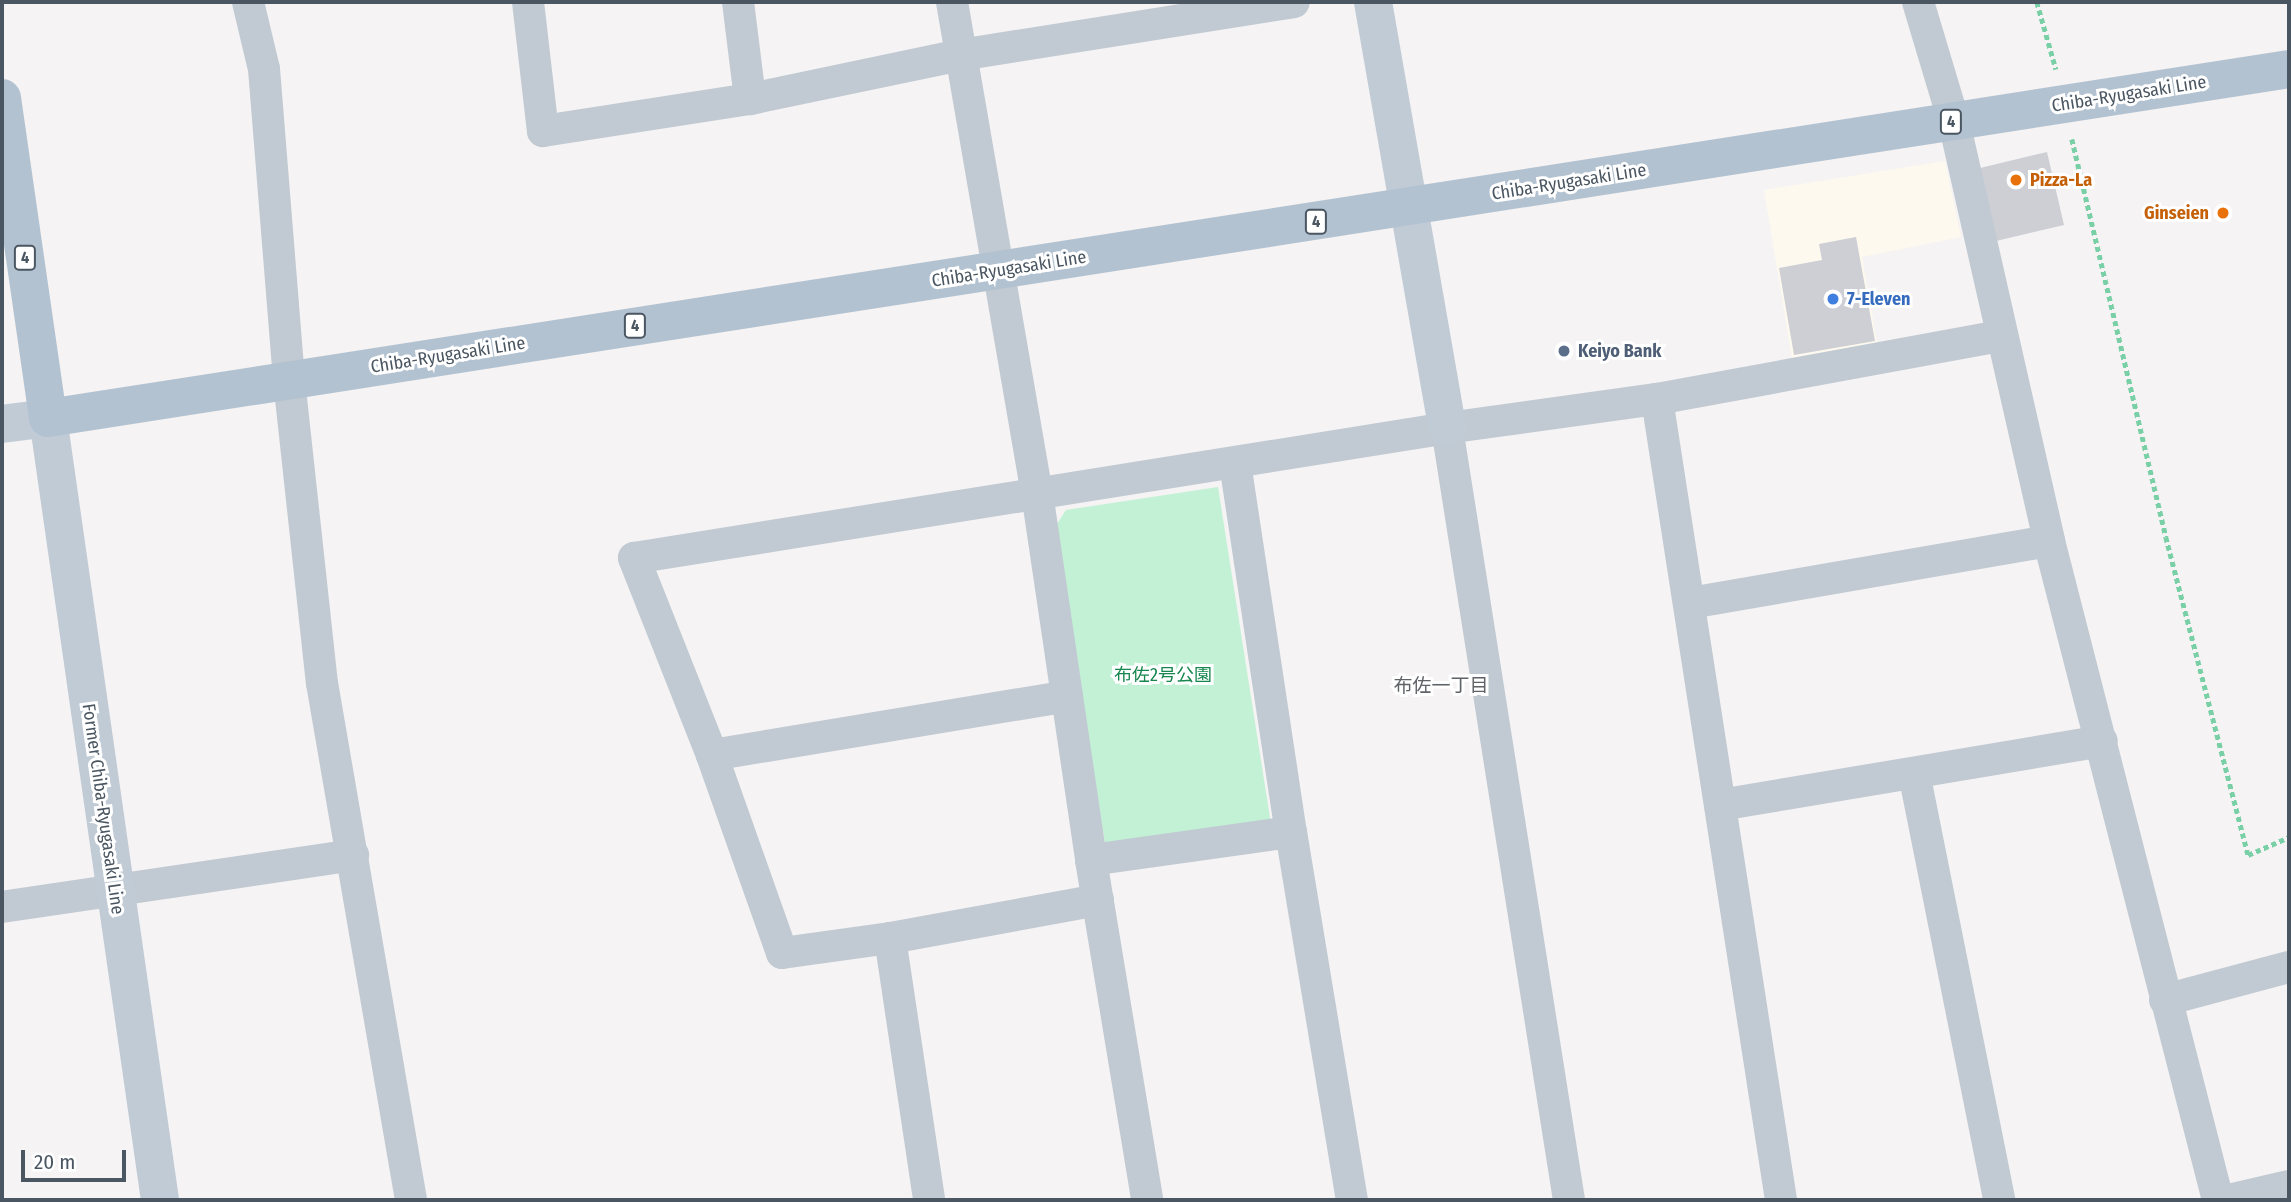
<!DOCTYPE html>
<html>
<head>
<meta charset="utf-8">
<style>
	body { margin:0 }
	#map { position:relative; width:2291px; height:1202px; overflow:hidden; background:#f5f3f3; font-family:"Fira Sans Condensed","Noto Sans JP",sans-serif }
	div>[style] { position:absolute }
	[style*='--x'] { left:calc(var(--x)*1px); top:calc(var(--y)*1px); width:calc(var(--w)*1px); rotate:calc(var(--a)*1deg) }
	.commercial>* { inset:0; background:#fdf9ef }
	.green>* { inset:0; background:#c3f1d5 }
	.building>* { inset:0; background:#cdcfd5 }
	.path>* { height:4.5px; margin-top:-2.25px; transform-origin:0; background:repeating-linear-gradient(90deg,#7ad0a6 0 5px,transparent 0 8.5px) }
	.street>* { height:32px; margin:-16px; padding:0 16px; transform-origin:16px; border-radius:16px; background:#c1cad2 }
	.secondary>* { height:38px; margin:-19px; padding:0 19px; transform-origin:19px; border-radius:19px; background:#c1cbd6 }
	.primary>* { height:38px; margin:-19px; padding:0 19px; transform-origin:19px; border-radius:19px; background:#b3c2d1 }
	.dots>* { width:19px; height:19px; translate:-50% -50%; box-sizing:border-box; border:4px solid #fff; border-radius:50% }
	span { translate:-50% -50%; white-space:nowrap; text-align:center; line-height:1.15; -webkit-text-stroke:6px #fff; paint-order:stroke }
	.shield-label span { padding:2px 5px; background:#fff; border:2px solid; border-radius:5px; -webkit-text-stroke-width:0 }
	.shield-label { font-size:16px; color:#4a5661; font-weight:700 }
	.street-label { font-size:18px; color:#4a5661 }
	.food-label { font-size:18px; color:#c56008; font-weight:700 }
	.left { translate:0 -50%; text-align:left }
	.right { translate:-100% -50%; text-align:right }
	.shop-label { font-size:18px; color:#366cbe; font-weight:700 }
	.service-label { font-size:18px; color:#4e5e75; font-weight:700 }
	.park-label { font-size:18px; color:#17864f }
	.neighbourhood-label { font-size:19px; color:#5f6368 }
	.frame { position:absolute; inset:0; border:4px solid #4a5661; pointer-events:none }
	.scale { position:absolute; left:21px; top:1150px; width:105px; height:32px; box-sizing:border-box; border:4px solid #4a5661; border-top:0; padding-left:9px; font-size:21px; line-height:24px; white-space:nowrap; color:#4a5661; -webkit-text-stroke:5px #fff; paint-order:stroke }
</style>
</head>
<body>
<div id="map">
	<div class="commercial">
		<i style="clip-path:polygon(1945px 161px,1961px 237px,1862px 257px,1877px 343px,1792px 358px,1764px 190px)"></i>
	</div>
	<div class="green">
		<i style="clip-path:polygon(1218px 487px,1271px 824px,1106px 850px,1055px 527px,1066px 510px)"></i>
	</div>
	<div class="building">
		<i style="clip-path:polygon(2047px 152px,2064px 225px,1992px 242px,1976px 169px)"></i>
		<i style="clip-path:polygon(1856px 237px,1875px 341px,1794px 355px,1779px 268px,1822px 260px,1819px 244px)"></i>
	</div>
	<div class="path">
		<i style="--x:2037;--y:2;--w:70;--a:74.2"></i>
		<i style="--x:2072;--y:139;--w:409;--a:76.7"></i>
		<i style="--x:2166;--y:537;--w:328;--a:75.5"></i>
		<i style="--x:2248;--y:855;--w:45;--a:-23.7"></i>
	</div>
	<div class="street">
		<i style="--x:248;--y:2;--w:69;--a:76.6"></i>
		<i style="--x:264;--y:69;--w:312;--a:85.4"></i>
		<i style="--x:289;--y:380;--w:305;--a:83.8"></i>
		<i style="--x:322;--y:683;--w:525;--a:80.23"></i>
		<i style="--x:528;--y:2;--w:130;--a:83.4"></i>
		<i style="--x:543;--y:131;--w:209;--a:-8.8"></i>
		<i style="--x:750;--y:99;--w:215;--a:-11.8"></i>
		<i style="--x:960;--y:55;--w:338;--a:-9"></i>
		<i style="--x:738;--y:2;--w:98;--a:82.9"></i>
		<i style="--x:952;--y:2;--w:498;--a:80.2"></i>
		<i style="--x:1037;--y:493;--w:371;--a:81.6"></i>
		<i style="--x:1091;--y:860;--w:345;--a:80.6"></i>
		<i style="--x:1918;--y:2;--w:125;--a:73.3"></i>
		<i style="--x:1954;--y:122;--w:430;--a:77.2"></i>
		<i style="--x:2049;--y:541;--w:680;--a:75.62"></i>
		<i style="--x:1657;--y:399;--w:811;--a:81.2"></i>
		<i style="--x:1447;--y:428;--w:782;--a:81.02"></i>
		<i style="--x:1235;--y:463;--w:373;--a:81.4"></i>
		<i style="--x:1291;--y:832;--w:373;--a:80.6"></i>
		<i style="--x:1690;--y:603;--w:364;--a:-9.8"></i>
		<i style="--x:712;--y:755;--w:360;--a:-9.4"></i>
		<i style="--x:1914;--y:773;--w:435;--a:78.7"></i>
		<i style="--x:1720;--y:805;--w:387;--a:-9.5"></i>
		<i style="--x:1091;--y:860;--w:202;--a:-8"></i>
		<i style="--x:1098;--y:900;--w:211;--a:169.6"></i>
		<i style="--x:890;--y:938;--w:109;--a:172.1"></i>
		<i style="--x:782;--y:953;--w:210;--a:-109.5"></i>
		<i style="--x:712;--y:755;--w:212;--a:-111.6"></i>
		<i style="--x:634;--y:558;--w:823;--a:-9.08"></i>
		<i style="--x:1447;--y:428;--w:212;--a:-7.9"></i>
		<i style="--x:1657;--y:399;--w:350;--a:-10.4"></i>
		<i style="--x:2;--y:907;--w:355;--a:-8.4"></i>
		<i style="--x:890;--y:938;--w:265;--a:81.5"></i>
		<i style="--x:2165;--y:1000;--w:128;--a:-14.9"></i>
		<i style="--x:2228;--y:1200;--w:63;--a:-12.9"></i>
	</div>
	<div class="secondary">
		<i style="--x:1373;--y:2;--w:432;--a:80.1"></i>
		<i style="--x:2;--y:424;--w:46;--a:-7.4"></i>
		<i style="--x:48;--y:418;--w:790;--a:81.85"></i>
	</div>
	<div class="primary">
		<i style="--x:2;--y:98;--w:323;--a:81.8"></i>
		<i style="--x:48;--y:418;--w:2268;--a:-8.85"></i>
	</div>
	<div class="dots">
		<i style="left:2016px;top:180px;background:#e8710a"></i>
		<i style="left:2223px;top:213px;background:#e8710a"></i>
		<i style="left:1833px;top:299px;background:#3f7fe0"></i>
		<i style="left:1564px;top:351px;background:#5c6f8a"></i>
	</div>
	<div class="shield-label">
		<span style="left:1951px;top:122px">4</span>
		<span style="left:1316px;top:222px">4</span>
		<span style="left:25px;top:258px">4</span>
		<span style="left:635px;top:326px">4</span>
	</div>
	<div class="street-label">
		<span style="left:2129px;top:94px;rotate:-9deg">Chiba-Ryugasaki Line</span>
		<span style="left:1569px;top:182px;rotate:-9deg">Chiba-Ryugasaki Line</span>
		<span style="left:1009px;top:269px;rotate:-9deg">Chiba-Ryugasaki Line</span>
		<span style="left:448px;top:355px;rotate:-9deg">Chiba-Ryugasaki Line</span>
		<span style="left:103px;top:809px;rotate:82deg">Former Chiba-Ryugasaki Line</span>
	</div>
	<div class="food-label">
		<span class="left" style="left:2030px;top:180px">Pizza-La</span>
		<span class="right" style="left:2209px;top:213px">Ginseien</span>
	</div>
	<div class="shop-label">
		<span class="left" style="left:1847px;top:299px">7-Eleven</span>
	</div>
	<div class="service-label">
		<span class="left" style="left:1578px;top:351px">Keiyo Bank</span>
	</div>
	<div class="park-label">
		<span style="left:1163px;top:675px">布佐2号公園</span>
	</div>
	<div class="neighbourhood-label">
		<span style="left:1441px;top:686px">布佐一丁目</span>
	</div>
	<div class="frame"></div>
	<div class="scale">20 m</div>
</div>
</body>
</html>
